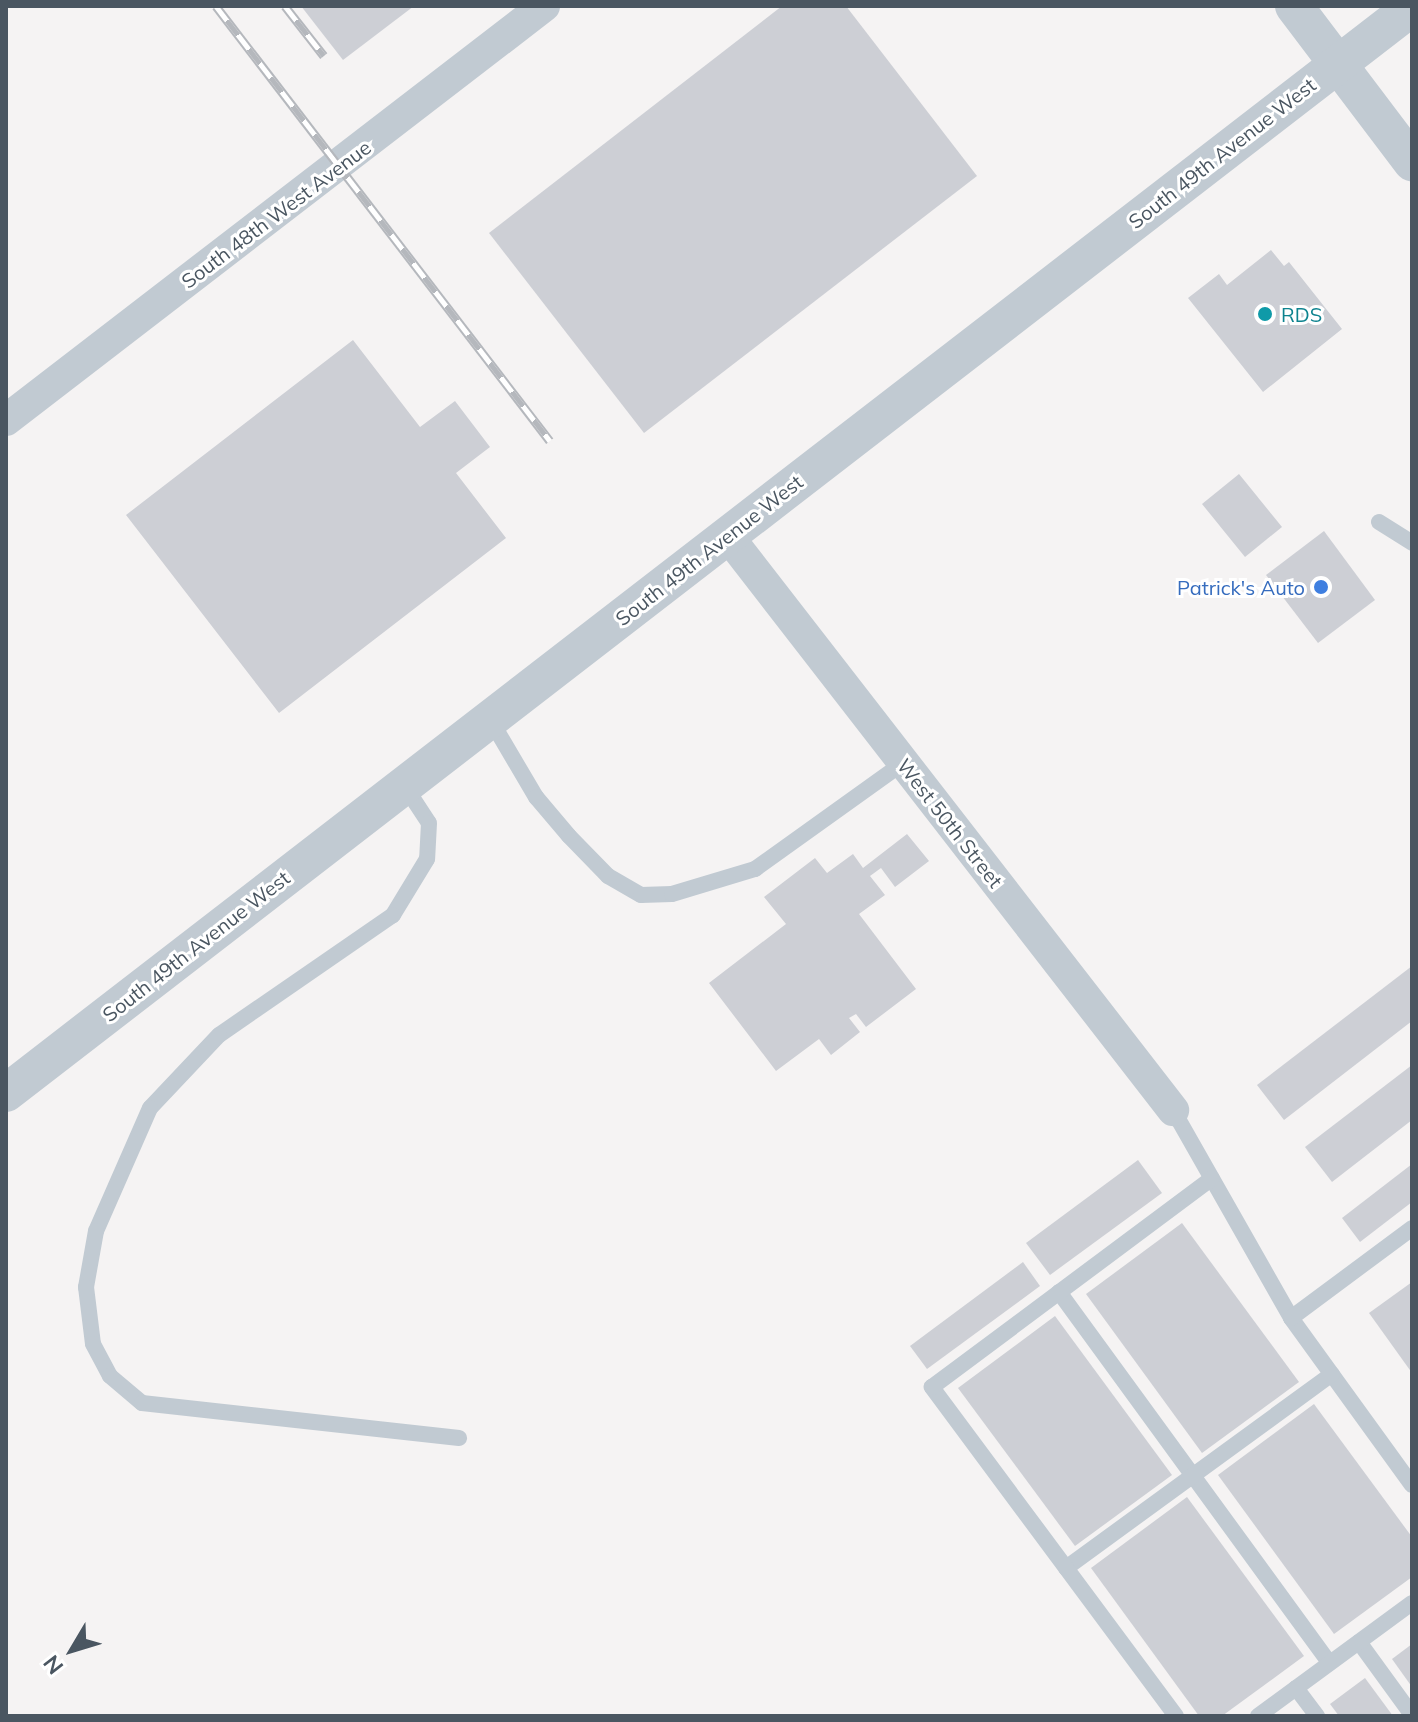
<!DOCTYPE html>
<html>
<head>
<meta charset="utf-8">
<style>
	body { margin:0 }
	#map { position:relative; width:1418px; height:1722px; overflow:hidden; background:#f5f3f3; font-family:Mulish,sans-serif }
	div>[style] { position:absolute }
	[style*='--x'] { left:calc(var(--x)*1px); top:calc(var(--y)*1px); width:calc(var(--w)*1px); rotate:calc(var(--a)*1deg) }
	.building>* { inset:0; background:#cdcfd5 }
	.service>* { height:16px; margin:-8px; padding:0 8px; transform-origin:8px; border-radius:8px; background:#c1cad2 }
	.minor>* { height:32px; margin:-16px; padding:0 16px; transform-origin:16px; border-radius:16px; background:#c1cad2 }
	.tertiary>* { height:38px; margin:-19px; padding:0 19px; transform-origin:19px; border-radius:19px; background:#c1cad2 }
	.rail>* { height:9px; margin-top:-4.5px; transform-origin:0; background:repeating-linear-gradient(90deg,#fff 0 18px,#b5b8bd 0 36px); box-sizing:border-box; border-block:2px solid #b5b8bd }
	.dots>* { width:22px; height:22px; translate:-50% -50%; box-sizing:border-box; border:4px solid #fff; border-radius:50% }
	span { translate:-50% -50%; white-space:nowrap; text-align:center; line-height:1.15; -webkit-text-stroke:6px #fff; paint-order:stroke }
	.street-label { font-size:20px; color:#4a5661 }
	.culture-label { font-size:20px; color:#0d838f }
	.left { translate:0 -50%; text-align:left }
	.shop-label { font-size:20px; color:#366cbe }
	.right { translate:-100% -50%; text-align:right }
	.frame { position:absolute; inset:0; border:8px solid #4a5661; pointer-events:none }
	.north { position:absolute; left:32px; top:1610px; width:80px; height:80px; -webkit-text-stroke:6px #fff; paint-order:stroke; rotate:232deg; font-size:22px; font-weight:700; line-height:32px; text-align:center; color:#4a5661 }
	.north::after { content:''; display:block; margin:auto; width:28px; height:36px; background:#4a5661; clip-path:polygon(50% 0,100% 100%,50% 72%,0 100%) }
</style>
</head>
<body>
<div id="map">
	<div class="building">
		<i style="clip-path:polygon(301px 6px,414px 6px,343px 60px)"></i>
		<i style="clip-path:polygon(782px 6px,846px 6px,977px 176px,644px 433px,489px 233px)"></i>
		<i style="clip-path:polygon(1271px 250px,1284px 266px,1289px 262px,1342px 329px,1263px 392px,1188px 298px,1219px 274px,1227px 285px)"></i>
		<i style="clip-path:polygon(353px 340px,420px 427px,455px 401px,490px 447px,456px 473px,506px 538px,279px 713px,126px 515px)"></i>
		<i style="clip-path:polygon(1239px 474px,1282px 527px,1245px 557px,1202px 504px)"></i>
		<i style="clip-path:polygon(1324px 531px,1375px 600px,1318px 643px,1266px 575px)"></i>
		<i style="clip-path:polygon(907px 834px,929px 861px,895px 887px,881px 868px,870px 876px,885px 895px,859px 914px,916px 989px,866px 1027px,856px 1014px,849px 1018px,860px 1032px,831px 1055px,819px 1039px,776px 1071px,709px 983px,786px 924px,764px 897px,815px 858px,827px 873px,853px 854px,863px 868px)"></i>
		<i style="clip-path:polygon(1412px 966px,1412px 1021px,1284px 1120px,1257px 1085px)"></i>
		<i style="clip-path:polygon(1412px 1065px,1412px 1120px,1332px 1182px,1305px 1147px)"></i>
		<i style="clip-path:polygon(1138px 1160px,1162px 1193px,1050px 1275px,1026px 1243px)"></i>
		<i style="clip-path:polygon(1412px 1164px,1412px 1202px,1360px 1242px,1342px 1218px)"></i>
		<i style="clip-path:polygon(1182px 1223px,1299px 1382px,1202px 1453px,1086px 1294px)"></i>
		<i style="clip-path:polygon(1023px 1262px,1040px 1286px,927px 1369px,910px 1346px)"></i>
		<i style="clip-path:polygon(1412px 1282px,1412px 1373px,1369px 1313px)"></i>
		<i style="clip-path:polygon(1055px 1316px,1172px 1475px,1075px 1546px,958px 1388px)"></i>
		<i style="clip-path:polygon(1314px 1404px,1412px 1537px,1412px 1577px,1334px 1634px,1218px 1475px)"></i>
		<i style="clip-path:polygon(1187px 1497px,1304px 1656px,1222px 1716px,1199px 1716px,1091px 1568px)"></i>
		<i style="clip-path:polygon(1412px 1644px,1412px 1687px,1392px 1659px)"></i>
		<i style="clip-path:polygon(1365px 1678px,1393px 1716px,1339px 1716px,1330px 1704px)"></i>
	</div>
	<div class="service">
		<i style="--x:1379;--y:522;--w:39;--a:32"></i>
		<i style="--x:490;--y:719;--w:91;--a:59.5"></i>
		<i style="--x:536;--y:797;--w:51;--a:49.8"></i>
		<i style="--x:569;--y:836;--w:56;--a:45.7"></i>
		<i style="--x:608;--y:876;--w:38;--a:30"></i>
		<i style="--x:641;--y:895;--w:31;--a:-2"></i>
		<i style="--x:672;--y:894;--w:87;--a:-16.8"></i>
		<i style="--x:755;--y:869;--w:182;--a:-35.6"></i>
		<i style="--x:404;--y:785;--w:45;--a:56.7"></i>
		<i style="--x:429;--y:823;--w:36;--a:93"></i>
		<i style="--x:427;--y:859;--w:66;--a:121.3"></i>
		<i style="--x:393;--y:915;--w:211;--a:145.4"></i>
		<i style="--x:219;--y:1035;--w:100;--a:133.4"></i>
		<i style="--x:150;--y:1108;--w:134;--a:113.7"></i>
		<i style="--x:96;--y:1231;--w:57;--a:100.1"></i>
		<i style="--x:86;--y:1287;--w:57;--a:83"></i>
		<i style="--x:93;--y:1344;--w:36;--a:62"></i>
		<i style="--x:110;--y:1376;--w:42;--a:40.2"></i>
		<i style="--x:142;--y:1403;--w:319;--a:6.3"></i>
		<i style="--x:1173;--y:1110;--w:239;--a:60.4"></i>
		<i style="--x:1291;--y:1318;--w:206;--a:54.1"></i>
		<i style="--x:1059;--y:1292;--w:459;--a:53.9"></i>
		<i style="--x:1291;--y:1318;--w:151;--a:-36.6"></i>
		<i style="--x:1066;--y:1568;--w:329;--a:-36.1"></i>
		<i style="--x:1359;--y:1642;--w:90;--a:54"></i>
		<i style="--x:1296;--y:1688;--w:35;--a:53"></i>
		<i style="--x:1176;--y:1716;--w:410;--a:-126.6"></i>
		<i style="--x:932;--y:1387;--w:349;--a:-36.7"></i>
		<i style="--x:1258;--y:1716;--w:191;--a:-36.3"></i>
	</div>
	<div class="minor">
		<i style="--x:6;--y:420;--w:679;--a:-37.58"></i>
		<i style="--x:727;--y:535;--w:728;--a:52.2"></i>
	</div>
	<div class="tertiary">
		<i style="--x:1294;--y:6;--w:196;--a:52.9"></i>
		<i style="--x:6;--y:1093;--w:1777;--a:-37.68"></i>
	</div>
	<div class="rail">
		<i style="--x:216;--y:6;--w:548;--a:52.48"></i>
		<i style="--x:285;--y:6;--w:63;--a:52"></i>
	</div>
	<div class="dots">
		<i style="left:1265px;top:314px;background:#0f9aa8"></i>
		<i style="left:1321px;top:587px;background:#3f7fe0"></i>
	</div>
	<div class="street-label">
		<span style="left:1222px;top:153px;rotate:-38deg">South 49th Avenue West</span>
		<span style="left:276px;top:214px;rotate:-37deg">South 48th West Avenue</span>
		<span style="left:709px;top:550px;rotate:-38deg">South 49th Avenue West</span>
		<span style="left:950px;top:823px;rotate:52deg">West 50th Street</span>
		<span style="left:196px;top:946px;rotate:-38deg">South 49th Avenue West</span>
	</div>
	<div class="culture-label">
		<span class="left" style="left:1281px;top:314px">RDS</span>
	</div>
	<div class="shop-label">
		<span class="right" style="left:1305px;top:587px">Patrick's Auto</span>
	</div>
	<div class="frame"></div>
	<div class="north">N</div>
</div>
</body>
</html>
